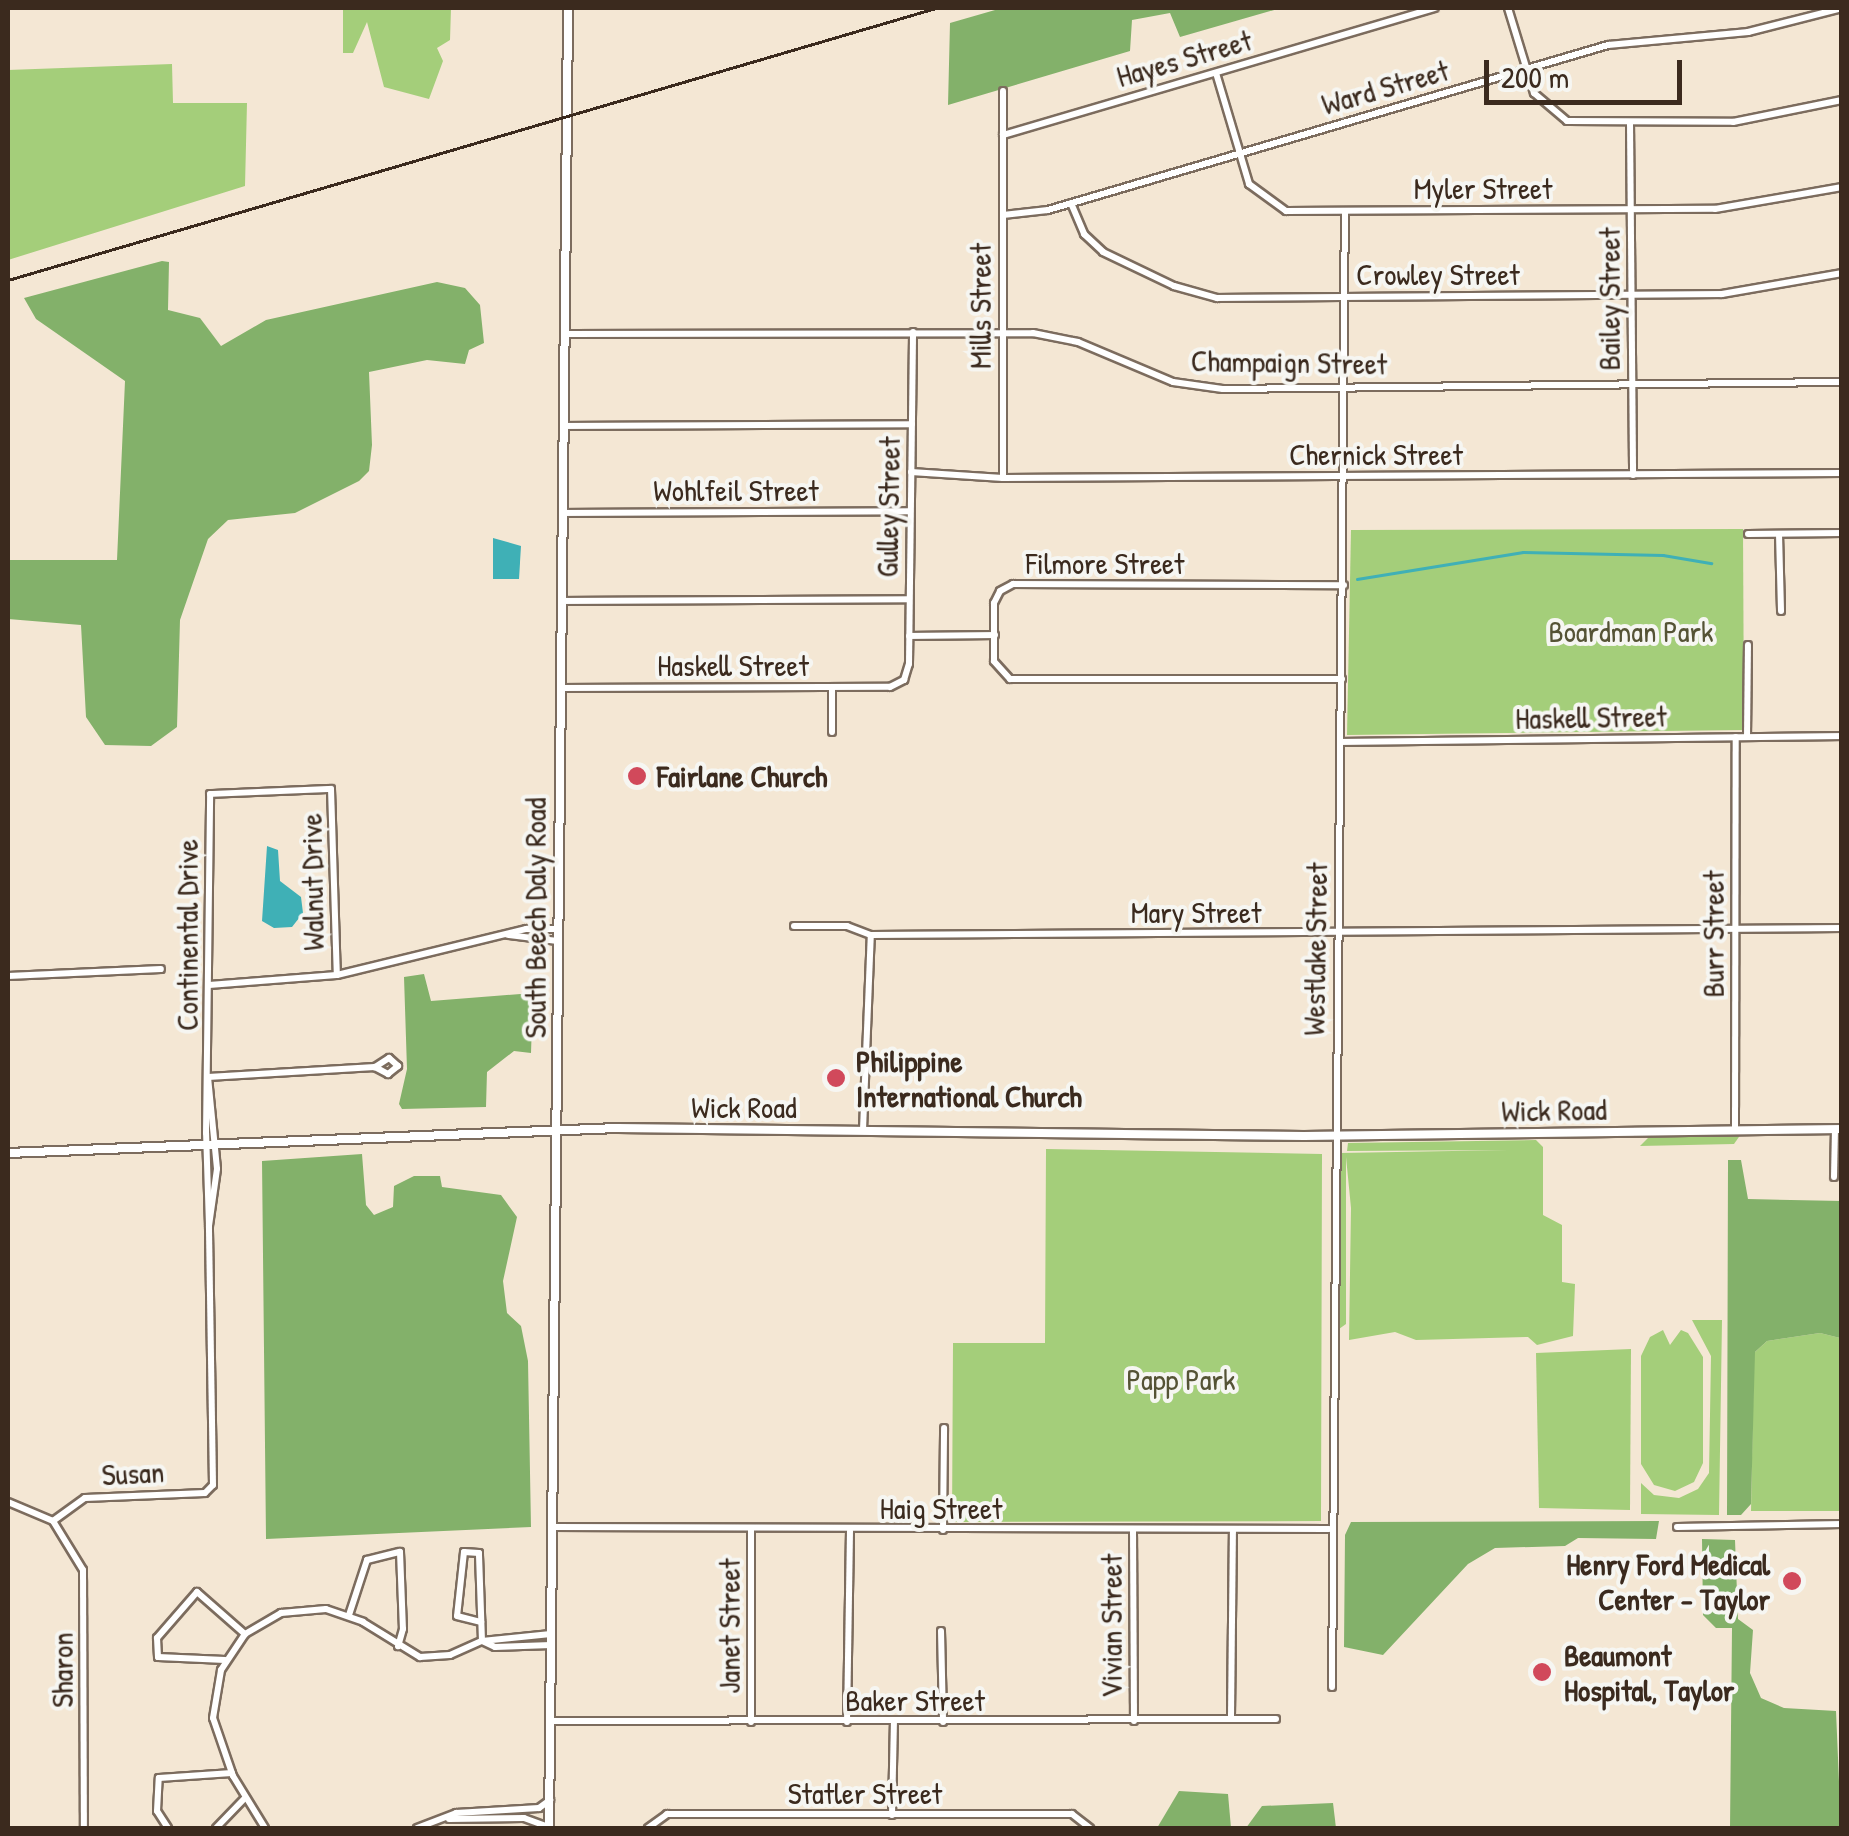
<!DOCTYPE html>
<html>
<head>
<meta charset="utf-8">
<style>
	body { margin:0 }
	#map { position:relative; width:1849px; height:1836px; overflow:hidden; background:#f4e7d4; font-family:"Patrick Hand",sans-serif }
	div>[style] { position:absolute }
	[style*='--x'] { left:calc(var(--x)*1px); top:calc(var(--y)*1px); width:calc(var(--w)*1px); rotate:calc(var(--a)*1deg) }
	.green>* { inset:0; background:#a4ce7a }
	.forest>* { inset:0; background:#83b16a }
	.water>* { inset:0; background:#3fb0b6 }
	.stream>* { height:2.5px; margin:-1.25px; padding:0 1.25px; transform-origin:1.25px; border-radius:1.25px; background:#3fb0b6 }
	.roads { filter:drop-shadow(2px 0 #7c6c5e) drop-shadow(-2px 0 #7c6c5e) drop-shadow(0 2px #7c6c5e) drop-shadow(0 -2px #7c6c5e) }
	.minor>* { height:6px; margin:-3px; padding:0 3px; transform-origin:3px; border-radius:3px; background:#fff }
	.tertiary>* { height:8px; margin:-4px; padding:0 4px; transform-origin:4px; border-radius:4px; background:#fff }
	.rail>* { height:2.5px; margin:-1.25px; padding:0 1.25px; transform-origin:1.25px; border-radius:1.25px; background:#3b2a1e }
	.dots>* { width:28px; height:28px; translate:-50% -50%; box-sizing:border-box; border:5px solid #f6f6f2; border-radius:50% }
	span { translate:-50% -50%; white-space:nowrap; text-align:center; line-height:1.15; -webkit-text-stroke:8px #f6f6f2; paint-order:stroke }
	.street-label { font-size:30px; color:#3b2a1e }
	.park-label { font-size:30px; color:#555335 }
	.poi-label { font-size:30px; color:#3b2a1e; font-weight:700 }
	.left { translate:0 -50%; text-align:left }
	.right { translate:-100% -50%; text-align:right }
	.frame { position:absolute; inset:0; border:10px solid #3b2a1e; pointer-events:none }
	.scale { position:absolute; left:1484px; top:60px; width:198px; height:45px; box-sizing:border-box; border:5px solid #3b2a1e; border-top:0; padding-left:12px; font-size:30px; line-height:35px; white-space:nowrap; color:#3b2a1e; -webkit-text-stroke:8px #f6f6f2; paint-order:stroke }
</style>
</head>
<body>
<div id="map">
	<div class="green">
		<i style="clip-path:polygon(343px 8px,451px 8px,450px 40px,437px 48px,443px 61px,429px 99px,384px 87px,367px 22px,353px 53px,343px 53px)"></i>
		<i style="clip-path:polygon(172px 64px,173px 103px,247px 103px,245px 186px,8px 260px,8px 70px)"></i>
		<i style="clip-path:polygon(1743px 529px,1744px 730px,1347px 735px,1351px 530px)"></i>
		<i style="clip-path:polygon(1741px 1134px,1734px 1144px,1640px 1146px,1649px 1137px)"></i>
		<i style="clip-path:polygon(1536px 1140px,1543px 1147px,1543px 1215px,1562px 1225px,1562px 1282px,1575px 1284px,1573px 1336px,1537px 1345px,1528px 1337px,1416px 1340px,1395px 1332px,1349px 1340px,1351px 1208px,1346px 1157px,1346px 1324px,1339px 1329px,1340px 1153px,1509px 1150px,1347px 1151px,1348px 1143px)"></i>
		<i style="clip-path:polygon(1046px 1149px,1322px 1154px,1321px 1521px,952px 1522px,953px 1343px,1045px 1343px)"></i>
		<i style="clip-path:polygon(1692px 1320px,1722px 1320px,1719px 1515px,1641px 1514px,1641px 1483px,1654px 1495px,1679px 1498px,1698px 1489px,1709px 1473px,1711px 1356px)"></i>
		<i style="clip-path:polygon(1663px 1330px,1670px 1345px,1681px 1330px,1688px 1333px,1703px 1357px,1703px 1463px,1694px 1482px,1675px 1491px,1654px 1485px,1641px 1464px,1641px 1356px,1650px 1337px)"></i>
		<i style="clip-path:polygon(1820px 1333px,1840px 1338px,1841px 1511px,1751px 1511px,1754px 1353px,1767px 1341px)"></i>
		<i style="clip-path:polygon(1631px 1349px,1630px 1510px,1539px 1508px,1536px 1353px)"></i>
	</div>
	<div class="forest">
		<i style="clip-path:polygon(1002px 8px,1281px 8px,1180px 37px,1170px 13px,1132px 20px,1130px 51px,948px 105px,950px 23px)"></i>
		<i style="clip-path:polygon(162px 261px,169px 262px,168px 310px,200px 318px,221px 346px,266px 320px,437px 282px,465px 288px,480px 305px,484px 343px,469px 350px,465px 364px,427px 360px,369px 372px,372px 445px,369px 471px,359px 481px,295px 513px,228px 520px,208px 539px,180px 620px,177px 727px,151px 746px,105px 745px,86px 717px,81px 625px,8px 619px,8px 560px,117px 560px,125px 381px,36px 319px,24px 298px)"></i>
		<i style="clip-path:polygon(424px 974px,431px 1001px,533px 993px,531px 1053px,514px 1051px,487px 1072px,486px 1107px,402px 1109px,399px 1104px,407px 1069px,404px 977px)"></i>
		<i style="clip-path:polygon(362px 1154px,366px 1205px,374px 1215px,393px 1207px,394px 1186px,414px 1176px,440px 1176px,442px 1187px,501px 1195px,517px 1217px,503px 1281px,507px 1313px,521px 1326px,528px 1361px,531px 1527px,266px 1539px,262px 1161px)"></i>
		<i style="clip-path:polygon(1728px 1160px,1741px 1160px,1748px 1199px,1842px 1201px,1841px 1363px,1840px 1338px,1820px 1333px,1767px 1341px,1755px 1352px,1751px 1504px,1741px 1515px,1727px 1515px)"></i>
		<i style="clip-path:polygon(1659px 1521px,1656px 1539px,1578px 1538px,1565px 1546px,1495px 1548px,1468px 1564px,1383px 1655px,1344px 1647px,1345px 1535px,1351px 1522px)"></i>
		<i style="clip-path:polygon(1702px 1539px,1735px 1540px,1738px 1619px,1753px 1630px,1750px 1673px,1761px 1698px,1784px 1708px,1836px 1711px,1841px 1828px,1730px 1828px,1732px 1628px,1716px 1628px,1703px 1615px)"></i>
		<i style="clip-path:polygon(1179px 1791px,1228px 1794px,1231px 1828px,1157px 1828px)"></i>
		<i style="clip-path:polygon(1333px 1803px,1336px 1828px,1246px 1828px,1262px 1806px)"></i>
	</div>
	<div class="water">
		<i style="clip-path:polygon(493px 538px,521px 546px,519px 579px,493px 579px)"></i>
		<i style="clip-path:polygon(267px 846px,278px 850px,280px 881px,301px 897px,303px 913px,292px 927px,274px 928px,262px 921px)"></i>
	</div>
	<div class="stream">
		<i style="--x:1357;--y:579;--w:168;--a:-9.2"></i>
		<i style="--x:1523;--y:552;--w:140;--a:1.2"></i>
		<i style="--x:1663;--y:555;--w:49;--a:9.5"></i>
	</div>
	<div class="roads">
		<div class="minor">
			<i style="--x:1508;--y:8;--w:89;--a:73"></i>
			<i style="--x:1534;--y:93;--w:43;--a:40.3"></i>
			<i style="--x:1567;--y:121;--w:166;--a:0.3"></i>
			<i style="--x:1733;--y:122;--w:111;--a:-11.4"></i>
			<i style="--x:1216;--y:73;--w:116;--a:73.4"></i>
			<i style="--x:1249;--y:184;--w:46;--a:36.1"></i>
			<i style="--x:1286;--y:211;--w:429;--a:-0.3"></i>
			<i style="--x:1715;--y:209;--w:129;--a:-9.8"></i>
			<i style="--x:1630;--y:123;--w:352;--a:89.5"></i>
			<i style="--x:1003;--y:135;--w:450;--a:-16.4"></i>
			<i style="--x:1071;--y:203;--w:34;--a:67"></i>
			<i style="--x:1084;--y:234;--w:26;--a:43"></i>
			<i style="--x:1103;--y:252;--w:79;--a:25.6"></i>
			<i style="--x:1174;--y:286;--w:45;--a:15.6"></i>
			<i style="--x:1217;--y:298;--w:505;--a:-0.45"></i>
			<i style="--x:1722;--y:294;--w:122;--a:-9.9"></i>
			<i style="--x:1003;--y:215;--w:45;--a:-6.3"></i>
			<i style="--x:1048;--y:210;--w:584;--a:-16.42"></i>
			<i style="--x:1608;--y:45;--w:141;--a:-5.3"></i>
			<i style="--x:1748;--y:32;--w:97;--a:-14.3"></i>
			<i style="--x:565;--y:334;--w:468;--a:-0.1"></i>
			<i style="--x:1033;--y:333;--w:46;--a:11.3"></i>
			<i style="--x:1078;--y:342;--w:103;--a:22.8"></i>
			<i style="--x:1173;--y:382;--w:50;--a:8"></i>
			<i style="--x:1223;--y:389;--w:619;--a:-0.65"></i>
			<i style="--x:564;--y:426;--w:348;--a:-0.3"></i>
			<i style="--x:911;--y:472;--w:92;--a:3.7"></i>
			<i style="--x:1003;--y:478;--w:839;--a:-0.34"></i>
			<i style="--x:1003;--y:478;--w:387;--a:-90"></i>
			<i style="--x:562;--y:513;--w:348;--a:-0.3"></i>
			<i style="--x:1748;--y:534;--w:94;--a:-0.6"></i>
			<i style="--x:1779;--y:534;--w:77;--a:88.5"></i>
			<i style="--x:561;--y:601;--w:348;--a:-0.3"></i>
			<i style="--x:909;--y:636;--w:86;--a:-0.7"></i>
			<i style="--x:1342;--y:679;--w:332;--a:180"></i>
			<i style="--x:1010;--y:679;--w:24;--a:-132"></i>
			<i style="--x:994;--y:661;--w:58;--a:-90"></i>
			<i style="--x:994;--y:603;--w:13;--a:-63"></i>
			<i style="--x:1000;--y:591;--w:15;--a:-28"></i>
			<i style="--x:1013;--y:584;--w:331;--a:0.2"></i>
			<i style="--x:832;--y:687;--w:45;--a:90"></i>
			<i style="--x:560;--y:688;--w:330;--a:-0.2"></i>
			<i style="--x:890;--y:687;--w:16;--a:-27"></i>
			<i style="--x:904;--y:680;--w:17;--a:-73"></i>
			<i style="--x:909;--y:664;--w:332;--a:-89.3"></i>
			<i style="--x:1747;--y:737;--w:92;--a:-89.4"></i>
			<i style="--x:1341;--y:742;--w:501;--a:-0.69"></i>
			<i style="--x:794;--y:926;--w:53;--a:0"></i>
			<i style="--x:847;--y:926;--w:26;--a:21"></i>
			<i style="--x:871;--y:935;--w:971;--a:-0.41"></i>
			<i style="--x:508;--y:935;--w:49;--a:7"></i>
			<i style="--x:8;--y:976;--w:153;--a:-2.6"></i>
			<i style="--x:209;--y:985;--w:128;--a:-4.5"></i>
			<i style="--x:337;--y:975;--w:195;--a:-13.7"></i>
			<i style="--x:526;--y:929;--w:32;--a:0"></i>
			<i style="--x:208;--y:1077;--w:92;--a:84.4"></i>
			<i style="--x:217;--y:1169;--w:58;--a:98"></i>
			<i style="--x:209;--y:1226;--w:93;--a:-91.8"></i>
			<i style="--x:206;--y:1133;--w:339;--a:-89.3"></i>
			<i style="--x:210;--y:794;--w:121;--a:-2.4"></i>
			<i style="--x:331;--y:789;--w:186;--a:88.2"></i>
			<i style="--x:208;--y:1077;--w:167;--a:-3.4"></i>
			<i style="--x:375;--y:1067;--w:15;--a:28"></i>
			<i style="--x:388;--y:1074;--w:13;--a:-39"></i>
			<i style="--x:398;--y:1066;--w:12;--a:-138"></i>
			<i style="--x:389;--y:1058;--w:17;--a:147"></i>
			<i style="--x:863;--y:1130;--w:195;--a:-87.7"></i>
			<i style="--x:1735;--y:1130;--w:393;--a:-89.9"></i>
			<i style="--x:1834;--y:1177;--w:48;--a:-88.8"></i>
			<i style="--x:8;--y:1502;--w:49;--a:22.9"></i>
			<i style="--x:53;--y:1521;--w:57;--a:58.5"></i>
			<i style="--x:83;--y:1570;--w:258;--a:89.8"></i>
			<i style="--x:53;--y:1521;--w:39;--a:-36"></i>
			<i style="--x:85;--y:1498;--w:120;--a:-2.4"></i>
			<i style="--x:205;--y:1493;--w:11;--a:-45"></i>
			<i style="--x:213;--y:1485;--w:259;--a:-90.9"></i>
			<i style="--x:552;--y:1527;--w:777;--a:0.15"></i>
			<i style="--x:1677;--y:1527;--w:165;--a:-1"></i>
			<i style="--x:943;--y:1530;--w:102;--a:-89.4"></i>
			<i style="--x:1133;--y:1530;--w:191;--a:89.7"></i>
			<i style="--x:349;--y:1615;--w:58;--a:-71.9"></i>
			<i style="--x:367;--y:1560;--w:34;--a:-14"></i>
			<i style="--x:400;--y:1552;--w:77;--a:87.8"></i>
			<i style="--x:403;--y:1629;--w:18;--a:106"></i>
			<i style="--x:941;--y:1631;--w:91;--a:88.7"></i>
			<i style="--x:551;--y:1645;--w:56;--a:178"></i>
			<i style="--x:495;--y:1647;--w:14;--a:-155"></i>
			<i style="--x:482;--y:1641;--w:69;--a:-5.8"></i>
			<i style="--x:225;--y:1660;--w:67;--a:-177.4"></i>
			<i style="--x:158;--y:1657;--w:19;--a:-93"></i>
			<i style="--x:157;--y:1638;--w:61;--a:-49"></i>
			<i style="--x:197;--y:1592;--w:64;--a:41.2"></i>
			<i style="--x:1332;--y:1687;--w:1475;--a:-89.5"></i>
			<i style="--x:1231;--y:1716;--w:186;--a:-89.4"></i>
			<i style="--x:552;--y:1721;--w:724;--a:-0.16"></i>
			<i style="--x:751;--y:1722;--w:192;--a:-90"></i>
			<i style="--x:847;--y:1722;--w:191;--a:-89.1"></i>
			<i style="--x:892;--y:1815;--w:93;--a:-88.8"></i>
			<i style="--x:449;--y:1819;--w:75;--a:-0.8"></i>
			<i style="--x:524;--y:1818;--w:27;--a:20"></i>
			<i style="--x:168;--y:1828;--w:20;--a:-123"></i>
			<i style="--x:157;--y:1811;--w:33;--a:-87"></i>
			<i style="--x:159;--y:1778;--w:73;--a:-3.9"></i>
			<i style="--x:216;--y:1828;--w:42;--a:-46"></i>
			<i style="--x:265;--y:1828;--w:61;--a:-121.6"></i>
			<i style="--x:233;--y:1776;--w:61;--a:-109"></i>
			<i style="--x:213;--y:1718;--w:49;--a:-80.5"></i>
			<i style="--x:221;--y:1670;--w:43;--a:-56.3"></i>
			<i style="--x:245;--y:1634;--w:42;--a:-30.3"></i>
			<i style="--x:281;--y:1613;--w:45;--a:-5.1"></i>
			<i style="--x:326;--y:1609;--w:39;--a:19"></i>
			<i style="--x:363;--y:1622;--w:67;--a:31.6"></i>
			<i style="--x:420;--y:1657;--w:30;--a:-4"></i>
			<i style="--x:450;--y:1655;--w:35;--a:-24"></i>
			<i style="--x:482;--y:1641;--w:88;--a:-92"></i>
			<i style="--x:479;--y:1553;--w:15;--a:-176"></i>
			<i style="--x:464;--y:1552;--w:64;--a:96.2"></i>
			<i style="--x:457;--y:1616;--w:25;--a:14"></i>
			<i style="--x:417;--y:1828;--w:42;--a:-21"></i>
			<i style="--x:456;--y:1813;--w:83;--a:-3.4"></i>
			<i style="--x:539;--y:1808;--w:14;--a:-36"></i>
			<i style="--x:648;--y:1828;--w:24;--a:-36"></i>
			<i style="--x:667;--y:1814;--w:405;--a:0"></i>
			<i style="--x:1072;--y:1814;--w:23;--a:38"></i>
		</div>
		<div class="tertiary">
			<i style="--x:8;--y:1153;--w:611;--a:-2.35"></i>
			<i style="--x:618;--y:1128;--w:686;--a:0.67"></i>
			<i style="--x:1304;--y:1136;--w:538;--a:-0.75"></i>
			<i style="--x:549;--y:1828;--w:1820;--a:-89.4"></i>
		</div>
	</div>
	<div class="rail">
		<i style="--x:8;--y:280;--w:967;--a:-16.34"></i>
	</div>
	<div class="dots">
		<i style="left:637px;top:776px;background:#d1495b"></i>
		<i style="left:836px;top:1078px;background:#d1495b"></i>
		<i style="left:1792px;top:1581px;background:#d1495b"></i>
		<i style="left:1542px;top:1672px;background:#d1495b"></i>
	</div>
	<div class="street-label">
		<span style="left:1184px;top:58px;rotate:-16deg">Hayes Street</span>
		<span style="left:1385px;top:87px;rotate:-16deg">Ward Street</span>
		<span style="left:1483px;top:188px">Myler Street</span>
		<span style="left:1438px;top:274px">Crowley Street</span>
		<span style="left:1609px;top:299px;rotate:-90deg">Bailey Street</span>
		<span style="left:980px;top:306px;rotate:-90deg">Mills Street</span>
		<span style="left:1289px;top:362px;rotate:1deg">Champaign Street</span>
		<span style="left:1376px;top:454px">Chernick Street</span>
		<span style="left:736px;top:490px">Wohlfeil Street</span>
		<span style="left:888px;top:507px;rotate:-89deg">Gulley Street</span>
		<span style="left:1105px;top:563px">Filmore Street</span>
		<span style="left:733px;top:665px">Haskell Street</span>
		<span style="left:1591px;top:717px;rotate:-1deg">Haskell Street</span>
		<span style="left:312px;top:882px;rotate:-91deg">Walnut Drive</span>
		<span style="left:1196px;top:912px">Mary Street</span>
		<span style="left:535px;top:918px;rotate:-90deg">South Beech Daly Road</span>
		<span style="left:1713px;top:934px;rotate:-90deg">Burr Street</span>
		<span style="left:187px;top:935px;rotate:-90deg">Continental Drive</span>
		<span style="left:1315px;top:949px;rotate:-89deg">Westlake Street</span>
		<span style="left:744px;top:1107px">Wick Road</span>
		<span style="left:1554px;top:1110px;rotate:-1deg">Wick Road</span>
		<span style="left:133px;top:1473px;rotate:-3deg">Susan</span>
		<span style="left:941px;top:1508px">Haig Street</span>
		<span style="left:729px;top:1626px;rotate:-90deg">Janet Street</span>
		<span style="left:1111px;top:1626px;rotate:-90deg">Vivian Street</span>
		<span style="left:62px;top:1670px;rotate:-90deg">Sharon</span>
		<span style="left:915px;top:1700px">Baker Street</span>
		<span style="left:865px;top:1793px">Statler Street</span>
	</div>
	<div class="park-label">
		<span style="left:1631px;top:631px">Boardman Park</span>
		<span style="left:1181px;top:1379px">Papp Park</span>
	</div>
	<div class="poi-label">
		<span class="left" style="left:657px;top:776px">Fairlane Church</span>
		<span class="left" style="left:856px;top:1078px">Philippine<br>International Church</span>
		<span class="right" style="left:1770px;top:1581px">Henry Ford Medical<br>Center - Taylor</span>
		<span class="left" style="left:1564px;top:1672px">Beaumont<br>Hospital, Taylor</span>
	</div>
	<div class="frame"></div>
	<div class="scale">200 m</div>
</div>
</body>
</html>
